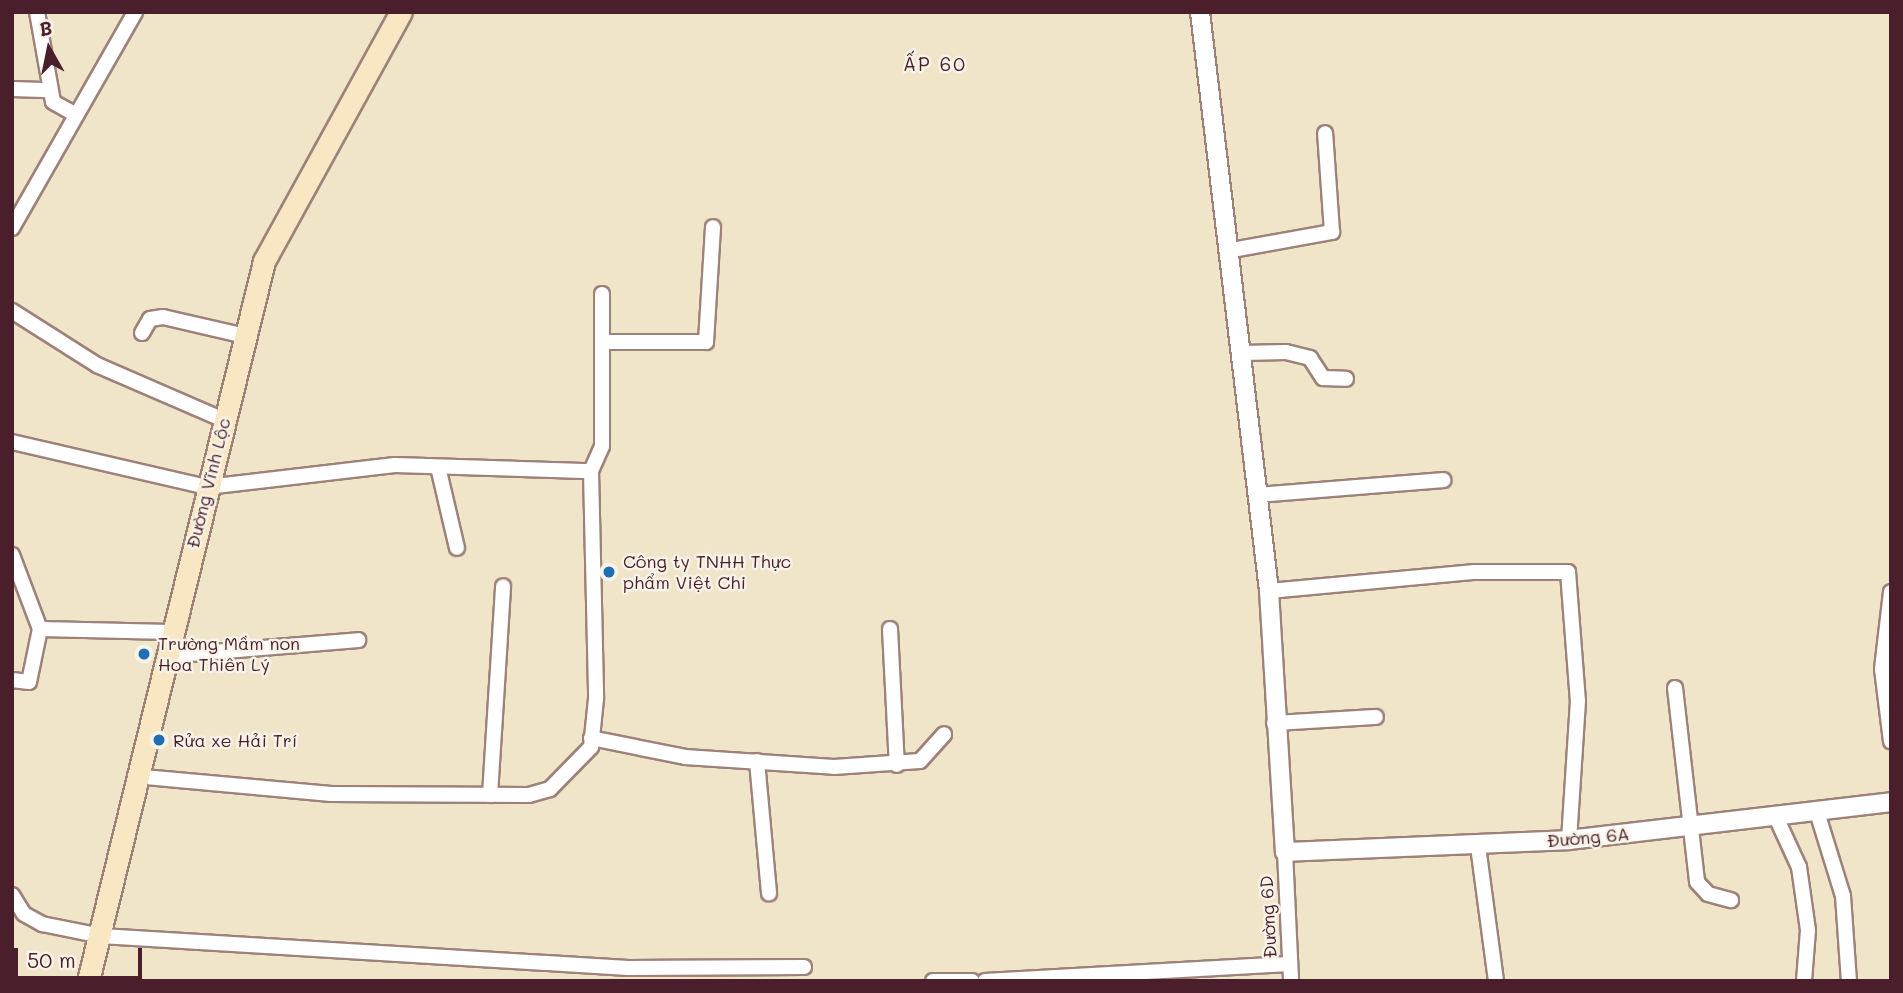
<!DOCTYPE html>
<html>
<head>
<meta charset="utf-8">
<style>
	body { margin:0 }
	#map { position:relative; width:1903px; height:993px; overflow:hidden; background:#f0e4c9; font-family:Mali,sans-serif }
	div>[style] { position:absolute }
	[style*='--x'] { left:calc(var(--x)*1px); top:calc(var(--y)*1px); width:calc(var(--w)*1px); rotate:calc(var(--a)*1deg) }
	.roads { filter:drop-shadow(2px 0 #9d827a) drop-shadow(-2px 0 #9d827a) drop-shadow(0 2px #9d827a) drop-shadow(0 -2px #9d827a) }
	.minor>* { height:14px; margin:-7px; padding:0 7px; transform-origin:7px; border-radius:7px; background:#fff }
	.tertiary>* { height:18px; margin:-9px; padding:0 9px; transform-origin:9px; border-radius:9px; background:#fff }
	.secondary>* { height:21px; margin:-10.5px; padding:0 10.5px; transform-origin:10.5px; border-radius:10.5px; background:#f9e7c3 }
	.dots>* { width:19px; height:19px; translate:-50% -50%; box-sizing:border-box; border:4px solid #f7f3e8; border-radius:50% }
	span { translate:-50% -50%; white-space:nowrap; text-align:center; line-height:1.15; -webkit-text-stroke:5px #f7f3e8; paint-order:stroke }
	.street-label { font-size:18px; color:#4a1f2b }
	.poi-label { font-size:18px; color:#4a1f2b }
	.left { translate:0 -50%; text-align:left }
	.neighbourhood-label { font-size:19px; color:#4a1f2b; letter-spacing:2px }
	.frame { position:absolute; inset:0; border:14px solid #4a1f2b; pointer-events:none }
	.north { position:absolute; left:14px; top:14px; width:70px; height:70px; -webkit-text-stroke:5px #f7f3e8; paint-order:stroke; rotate:351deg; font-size:19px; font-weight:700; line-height:28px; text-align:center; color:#4a1f2b }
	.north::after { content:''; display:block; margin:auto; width:24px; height:32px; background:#4a1f2b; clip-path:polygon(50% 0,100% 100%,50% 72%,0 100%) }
	.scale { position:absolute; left:14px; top:948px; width:128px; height:32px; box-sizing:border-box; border:4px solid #4a1f2b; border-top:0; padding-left:9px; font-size:21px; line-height:24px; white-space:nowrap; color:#4a1f2b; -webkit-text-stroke:5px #f7f3e8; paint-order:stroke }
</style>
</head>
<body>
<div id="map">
	<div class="roads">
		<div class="minor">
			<i style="--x:37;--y:12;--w:91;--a:79.9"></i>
			<i style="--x:53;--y:102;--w:23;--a:29"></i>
			<i style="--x:12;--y:89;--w:38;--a:2"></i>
			<i style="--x:12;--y:228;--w:249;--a:-60.3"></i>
			<i style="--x:1232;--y:250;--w:102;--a:-10.2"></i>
			<i style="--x:1332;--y:232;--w:99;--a:-94"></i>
			<i style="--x:12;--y:311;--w:101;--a:32.4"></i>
			<i style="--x:97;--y:365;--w:138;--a:23.4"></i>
			<i style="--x:142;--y:333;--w:16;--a:-60"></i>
			<i style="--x:150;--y:319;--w:13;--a:-9"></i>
			<i style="--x:163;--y:317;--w:84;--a:13"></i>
			<i style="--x:603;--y:342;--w:103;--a:0"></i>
			<i style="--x:706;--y:342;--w:115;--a:-86.5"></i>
			<i style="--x:1243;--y:353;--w:43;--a:-1.3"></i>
			<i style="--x:1286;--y:352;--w:25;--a:14"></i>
			<i style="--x:1310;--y:358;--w:24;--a:57"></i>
			<i style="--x:1323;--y:378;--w:23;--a:2"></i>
			<i style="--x:12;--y:442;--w:200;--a:13"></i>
			<i style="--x:207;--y:487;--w:189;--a:-6.7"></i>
			<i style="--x:395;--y:465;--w:196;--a:1.8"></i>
			<i style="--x:591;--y:471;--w:228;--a:88.7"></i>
			<i style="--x:596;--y:699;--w:48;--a:95.9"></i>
			<i style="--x:591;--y:747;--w:59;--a:134.3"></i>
			<i style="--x:550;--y:789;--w:22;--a:164"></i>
			<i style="--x:529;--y:795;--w:198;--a:-179.7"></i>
			<i style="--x:331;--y:794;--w:197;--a:-174.8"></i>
			<i style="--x:438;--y:467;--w:83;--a:76.8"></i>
			<i style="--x:591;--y:471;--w:27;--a:-66"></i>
			<i style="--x:602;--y:446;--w:152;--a:-90"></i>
			<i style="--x:1258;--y:495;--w:186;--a:-4.6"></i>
			<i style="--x:12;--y:555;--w:79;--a:69.3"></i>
			<i style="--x:1269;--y:591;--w:207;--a:-5.3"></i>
			<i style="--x:1475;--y:572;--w:93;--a:0"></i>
			<i style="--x:1568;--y:572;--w:129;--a:85.6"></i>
			<i style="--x:1578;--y:701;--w:139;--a:93.7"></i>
			<i style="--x:1891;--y:592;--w:78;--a:96.7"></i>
			<i style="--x:1882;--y:669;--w:73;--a:82.9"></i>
			<i style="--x:890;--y:629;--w:136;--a:87.1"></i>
			<i style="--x:165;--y:656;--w:194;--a:-4.7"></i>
			<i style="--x:12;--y:680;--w:17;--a:7"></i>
			<i style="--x:29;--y:682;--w:54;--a:-78.3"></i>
			<i style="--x:40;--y:629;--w:131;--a:1.3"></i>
			<i style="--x:1675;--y:688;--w:195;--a:83.5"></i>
			<i style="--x:1697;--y:882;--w:16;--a:47"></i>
			<i style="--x:1708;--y:894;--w:24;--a:15"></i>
			<i style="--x:1274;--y:723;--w:102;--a:-3.4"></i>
			<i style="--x:591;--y:738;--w:96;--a:11.4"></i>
			<i style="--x:685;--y:757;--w:149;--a:3.8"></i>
			<i style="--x:834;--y:767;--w:86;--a:-4"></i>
			<i style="--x:920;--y:761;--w:36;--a:-48"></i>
			<i style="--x:757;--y:761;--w:133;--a:84.8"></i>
			<i style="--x:490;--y:795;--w:209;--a:-86.4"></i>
			<i style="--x:1817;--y:812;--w:88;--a:72.8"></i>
			<i style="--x:1843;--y:896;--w:85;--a:86"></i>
			<i style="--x:1776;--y:817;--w:55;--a:65.3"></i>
			<i style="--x:1799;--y:867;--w:64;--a:81.9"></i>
			<i style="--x:1808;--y:930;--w:51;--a:94.5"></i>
			<i style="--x:1478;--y:846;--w:136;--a:82.4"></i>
			<i style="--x:1285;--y:852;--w:129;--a:87.3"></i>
			<i style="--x:12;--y:895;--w:22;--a:58"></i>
			<i style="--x:24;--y:914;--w:21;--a:29"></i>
			<i style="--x:42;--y:924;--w:60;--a:11.5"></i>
			<i style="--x:101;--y:936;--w:528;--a:3.47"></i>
			<i style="--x:628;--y:968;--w:176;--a:-0.3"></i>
			<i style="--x:933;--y:981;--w:39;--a:0"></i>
			<i style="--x:985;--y:981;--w:304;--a:-3.2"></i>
		</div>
		<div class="tertiary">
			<i style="--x:1200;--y:12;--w:583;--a:83.2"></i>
			<i style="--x:1269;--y:591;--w:261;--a:86.5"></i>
			<i style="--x:1285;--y:852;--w:284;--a:-2.4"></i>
			<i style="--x:1569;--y:840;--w:324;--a:-6.7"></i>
		</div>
		<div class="secondary">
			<i style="--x:88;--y:981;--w:741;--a:-76.26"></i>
			<i style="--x:264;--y:261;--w:284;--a:-61.2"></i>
		</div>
	</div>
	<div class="dots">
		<i style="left:609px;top:572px;background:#1f6fb2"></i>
		<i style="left:144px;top:654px;background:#1f6fb2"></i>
		<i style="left:159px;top:740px;background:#1f6fb2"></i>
	</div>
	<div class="street-label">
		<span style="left:208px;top:483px;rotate:-76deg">Đường Vĩnh Lộc</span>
		<span style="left:1588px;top:837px;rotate:-5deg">Đường 6A</span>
		<span style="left:1268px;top:917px;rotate:-93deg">Đường 6D</span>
	</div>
	<div class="poi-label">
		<span class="left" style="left:623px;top:572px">Công ty TNHH Thực<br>phẩm Việt Chi</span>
		<span class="left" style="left:158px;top:654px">Trường Mầm non<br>Hoa Thiên Lý</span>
		<span class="left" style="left:173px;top:740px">Rửa xe Hải Trí</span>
	</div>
	<div class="neighbourhood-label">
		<span style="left:935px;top:64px">ẤP 60</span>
	</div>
	<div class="frame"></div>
	<div class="north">B</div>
	<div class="scale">50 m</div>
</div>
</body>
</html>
